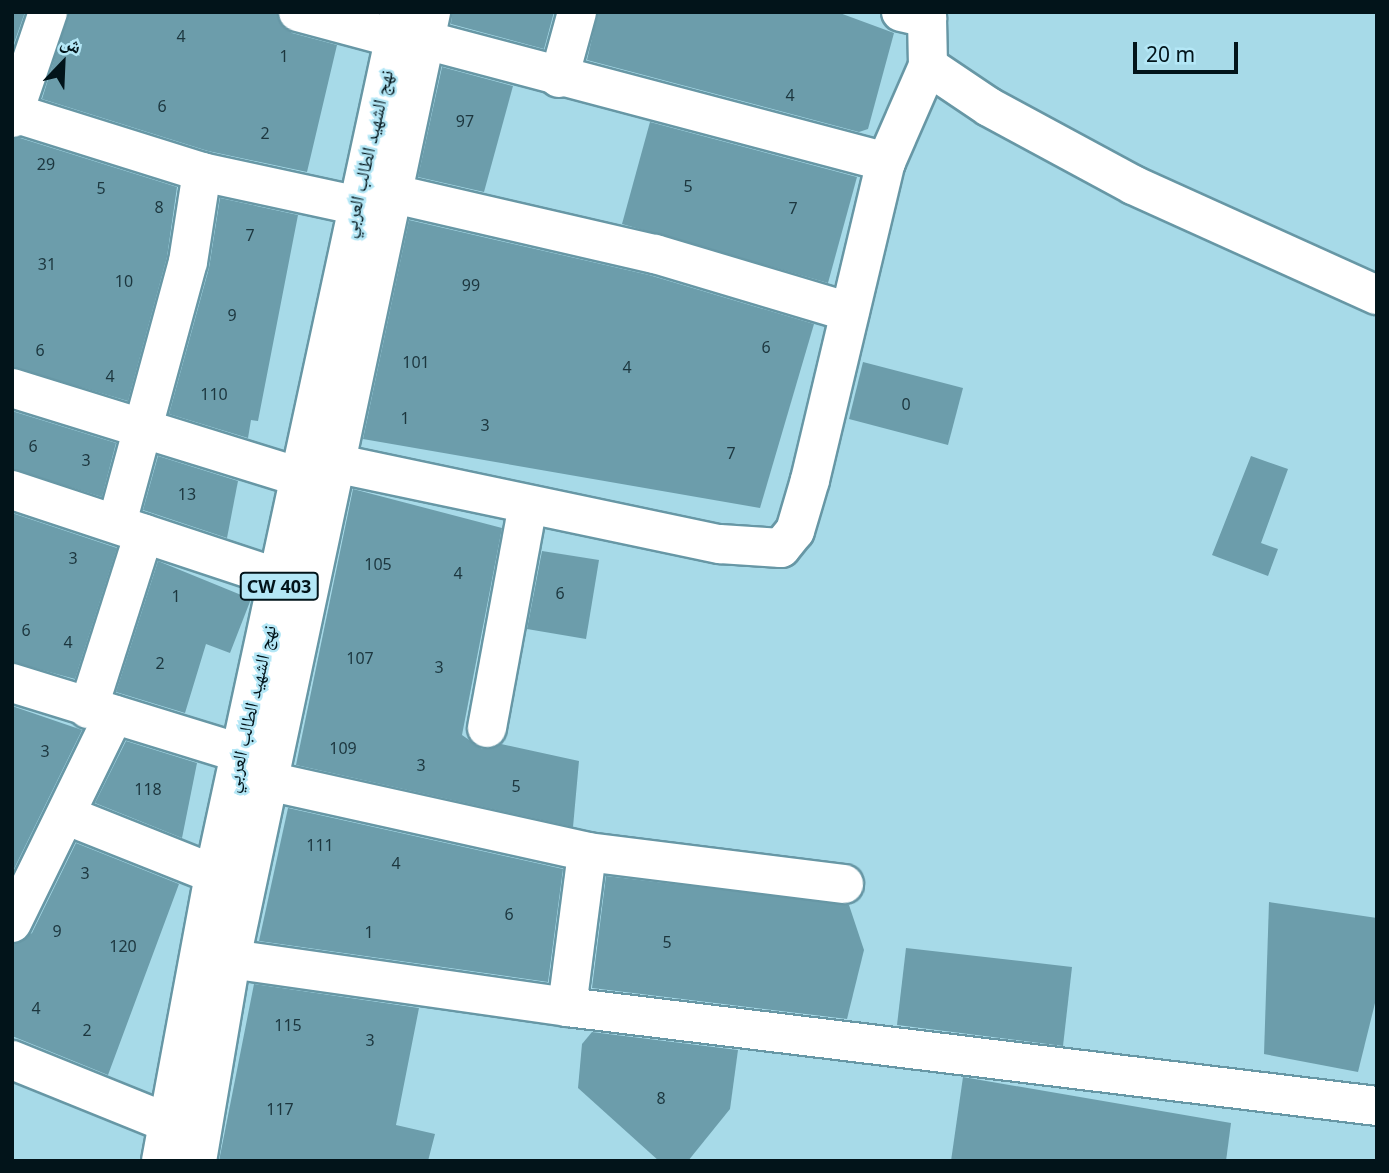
<!DOCTYPE html>
<html>
<head>
<meta charset="utf-8">
<style>
	body { margin:0 }
	#map { position:relative; width:1389px; height:1173px; overflow:hidden; background:#a7dae8; font-family:"Noto Sans","Noto Naskh Arabic",sans-serif }
	div>[style] { position:absolute }
	[style*='--x'] { left:calc(var(--x)*1px); top:calc(var(--y)*1px); width:calc(var(--w)*1px); rotate:calc(var(--a)*1deg) }
	.building>* { inset:0; background:#6c9dab }
	.roads { filter:drop-shadow(2px 0 #6797a5) drop-shadow(-2px 0 #6797a5) drop-shadow(0 2px #6797a5) drop-shadow(0 -2px #6797a5) }
	.minor>* { height:38px; margin:-19px; padding:0 19px; transform-origin:19px; border-radius:19px; background:#fff }
	.primary>* { height:38px; margin:-19px; padding:0 19px; transform-origin:19px; border-radius:19px; background:#fff }
	span { translate:-50% -50%; white-space:nowrap; text-align:center; line-height:1.15; -webkit-text-stroke:5px #b4e7f6; paint-order:stroke }
	.number-label { font-size:16px; color:#1c363e }
	.number-label span { -webkit-text-stroke-width:0 }
	.shield-label span { padding:2px 5px; background:#b4e7f6; border:2px solid; border-radius:5px; -webkit-text-stroke-width:0 }
	.shield-label { font-size:18px; color:#02141a; font-weight:700 }
	.street-label { font-size:19px; color:#02141a }
	.frame { position:absolute; inset:0; border:14px solid #02141a; pointer-events:none }
	.north { position:absolute; left:28px; top:28px; width:70px; height:70px; -webkit-text-stroke:5px #b4e7f6; paint-order:stroke; rotate:23deg; font-size:19px; font-weight:700; line-height:28px; text-align:center; color:#02141a }
	.north::after { content:''; display:block; margin:auto; width:24px; height:32px; background:#02141a; clip-path:polygon(50% 0,100% 100%,50% 72%,0 100%) }
	.scale { position:absolute; left:1133px; top:42px; width:105px; height:32px; box-sizing:border-box; border:4px solid #02141a; border-top:0; padding-left:9px; font-size:21px; line-height:24px; white-space:nowrap; color:#02141a; -webkit-text-stroke:5px #b4e7f6; paint-order:stroke }
</style>
</head>
<body>
<div id="map">
	<div class="building">
		<i style="clip-path:polygon(12px 12px,25px 12px,12px 49px)"></i>
		<i style="clip-path:polygon(69px 12px,277px 12px,292px 33px,337px 45px,307px 172px,208px 151px,42px 99px)"></i>
		<i style="clip-path:polygon(452px 12px,554px 12px,544px 49px,451px 24px)"></i>
		<i style="clip-path:polygon(598px 12px,837px 12px,894px 33px,868px 129px,859px 132px,587px 60px)"></i>
		<i style="clip-path:polygon(442px 67px,513px 86px,484px 192px,418px 177px)"></i>
		<i style="clip-path:polygon(650px 122px,857px 177px,828px 283px,622px 224px)"></i>
		<i style="clip-path:polygon(20px 138px,177px 187px,167px 257px,128px 401px,12px 367px,12px 139px)"></i>
		<i style="clip-path:polygon(220px 198px,298px 215px,258px 421px,251px 420px,248px 438px,169px 414px,209px 268px)"></i>
		<i style="clip-path:polygon(409px 220px,649px 275px,814px 324px,760px 508px,363px 439px)"></i>
		<i style="clip-path:polygon(863px 362px,963px 388px,948px 445px,849px 419px)"></i>
		<i style="clip-path:polygon(12px 411px,116px 443px,102px 497px,12px 469px)"></i>
		<i style="clip-path:polygon(158px 456px,238px 481px,227px 538px,143px 510px)"></i>
		<i style="clip-path:polygon(1251px 456px,1288px 469px,1261px 543px,1278px 549px,1268px 576px,1212px 555px)"></i>
		<i style="clip-path:polygon(353px 489px,502px 528px,462px 735px,482px 749px,501px 744px,579px 761px,573px 827px,296px 765px)"></i>
		<i style="clip-path:polygon(12px 513px,117px 548px,75px 679px,12px 662px)"></i>
		<i style="clip-path:polygon(542px 551px,599px 560px,586px 639px,527px 629px)"></i>
		<i style="clip-path:polygon(158px 561px,251px 599px,230px 653px,206px 644px,185px 713px,116px 692px)"></i>
		<i style="clip-path:polygon(12px 706px,82px 730px,12px 873px)"></i>
		<i style="clip-path:polygon(126px 741px,197px 763px,182px 838px,95px 803px)"></i>
		<i style="clip-path:polygon(288px 808px,563px 869px,548px 982px,259px 941px)"></i>
		<i style="clip-path:polygon(76px 843px,179px 884px,108px 1075px,12px 1036px,12px 945px,32px 933px)"></i>
		<i style="clip-path:polygon(606px 876px,849px 905px,864px 950px,847px 1019px,592px 988px)"></i>
		<i style="clip-path:polygon(1269px 902px,1377px 918px,1377px 995px,1358px 1072px,1264px 1054px)"></i>
		<i style="clip-path:polygon(906px 948px,1072px 967px,1063px 1046px,897px 1025px)"></i>
		<i style="clip-path:polygon(254px 984px,419px 1008px,396px 1125px,435px 1134px,428px 1161px,219px 1161px)"></i>
		<i style="clip-path:polygon(592px 1032px,738px 1050px,730px 1109px,688px 1161px,659px 1161px,578px 1088px,582px 1044px)"></i>
		<i style="clip-path:polygon(963px 1077px,1231px 1123px,1226px 1161px,951px 1161px)"></i>
	</div>
	<div class="roads">
		<div class="minor">
			<i style="--x:298;--y:12;--w:100;--a:15"></i>
			<i style="--x:901;--y:12;--w:27;--a:13"></i>
			<i style="--x:927;--y:18;--w:48;--a:88.8"></i>
			<i style="--x:928;--y:66;--w:73;--a:33.9"></i>
			<i style="--x:989;--y:107;--w:164;--a:28.4"></i>
			<i style="--x:1133;--y:185;--w:268;--a:24.3"></i>
			<i style="--x:425;--y:40;--w:477;--a:14.8"></i>
			<i style="--x:559;--y:78;--w:68;--a:-74.7"></i>
			<i style="--x:14;--y:113;--w:197;--a:17.4"></i>
			<i style="--x:202;--y:172;--w:156;--a:12.2"></i>
			<i style="--x:12;--y:118;--w:112;--a:-71.2"></i>
			<i style="--x:390;--y:193;--w:272;--a:13"></i>
			<i style="--x:655;--y:254;--w:203;--a:16.6"></i>
			<i style="--x:12;--y:388;--w:304;--a:17.2"></i>
			<i style="--x:334;--y:463;--w:394;--a:11.9"></i>
			<i style="--x:720;--y:544;--w:61;--a:3.8"></i>
			<i style="--x:781;--y:548;--w:22;--a:-51"></i>
			<i style="--x:795;--y:531;--w:53;--a:-73.6"></i>
			<i style="--x:810;--y:480;--w:327;--a:-76.6"></i>
			<i style="--x:886;--y:162;--w:105;--a:-66.4"></i>
			<i style="--x:12;--y:490;--w:283;--a:18.3"></i>
			<i style="--x:117;--y:523;--w:270;--a:-74.8"></i>
			<i style="--x:188;--y:262;--w:91;--a:-81.2"></i>
			<i style="--x:12;--y:683;--w:239;--a:17.1"></i>
			<i style="--x:88;--y:709;--w:184;--a:-72.3"></i>
			<i style="--x:487;--y:728;--w:227;--a:-79.6"></i>
			<i style="--x:268;--y:781;--w:327;--a:12.5"></i>
			<i style="--x:587;--y:852;--w:259;--a:7.1"></i>
			<i style="--x:68;--y:816;--w:157;--a:21.7"></i>
			<i style="--x:12;--y:923;--w:232;--a:-63.9"></i>
			<i style="--x:231;--y:959;--w:339;--a:8.1"></i>
			<i style="--x:567;--y:1007;--w:816;--a:6.97"></i>
			<i style="--x:567;--y:1007;--w:156;--a:-82.6"></i>
			<i style="--x:12;--y:1060;--w:201;--a:22"></i>
		</div>
		<div class="primary">
			<i style="--x:161;--y:1161;--w:292;--a:-79.5"></i>
			<i style="--x:214;--y:874;--w:882;--a:-77.82"></i>
			<i style="--x:197;--y:1161;--w:205;--a:-80.4"></i>
			<i style="--x:231;--y:959;--w:968;--a:-78.07"></i>
		</div>
	</div>
	<div class="number-label">
		<span style="left:181px;top:36px">4</span>
		<span style="left:284px;top:56px">1</span>
		<span style="left:790px;top:95px">4</span>
		<span style="left:162px;top:106px">6</span>
		<span style="left:465px;top:121px">97</span>
		<span style="left:265px;top:133px">2</span>
		<span style="left:46px;top:164px">29</span>
		<span style="left:688px;top:186px">5</span>
		<span style="left:101px;top:188px">5</span>
		<span style="left:159px;top:207px">8</span>
		<span style="left:793px;top:208px">7</span>
		<span style="left:250px;top:235px">7</span>
		<span style="left:47px;top:264px">31</span>
		<span style="left:124px;top:281px">10</span>
		<span style="left:471px;top:285px">99</span>
		<span style="left:232px;top:315px">9</span>
		<span style="left:766px;top:347px">6</span>
		<span style="left:40px;top:350px">6</span>
		<span style="left:416px;top:362px">101</span>
		<span style="left:627px;top:367px">4</span>
		<span style="left:110px;top:376px">4</span>
		<span style="left:214px;top:394px">110</span>
		<span style="left:906px;top:404px">0</span>
		<span style="left:405px;top:418px">1</span>
		<span style="left:485px;top:425px">3</span>
		<span style="left:33px;top:446px">6</span>
		<span style="left:731px;top:453px">7</span>
		<span style="left:86px;top:460px">3</span>
		<span style="left:187px;top:494px">13</span>
		<span style="left:73px;top:558px">3</span>
		<span style="left:378px;top:564px">105</span>
		<span style="left:458px;top:573px">4</span>
		<span style="left:560px;top:593px">6</span>
		<span style="left:176px;top:596px">1</span>
		<span style="left:26px;top:630px">6</span>
		<span style="left:68px;top:642px">4</span>
		<span style="left:360px;top:658px">107</span>
		<span style="left:160px;top:663px">2</span>
		<span style="left:439px;top:667px">3</span>
		<span style="left:343px;top:748px">109</span>
		<span style="left:45px;top:751px">3</span>
		<span style="left:421px;top:765px">3</span>
		<span style="left:516px;top:786px">5</span>
		<span style="left:148px;top:789px">118</span>
		<span style="left:320px;top:845px">111</span>
		<span style="left:396px;top:863px">4</span>
		<span style="left:85px;top:873px">3</span>
		<span style="left:509px;top:914px">6</span>
		<span style="left:57px;top:931px">9</span>
		<span style="left:369px;top:932px">1</span>
		<span style="left:667px;top:942px">5</span>
		<span style="left:123px;top:946px">120</span>
		<span style="left:36px;top:1008px">4</span>
		<span style="left:288px;top:1025px">115</span>
		<span style="left:87px;top:1030px">2</span>
		<span style="left:370px;top:1040px">3</span>
		<span style="left:661px;top:1098px">8</span>
		<span style="left:280px;top:1109px">117</span>
	</div>
	<div class="shield-label">
		<span style="left:279px;top:586px">CW 403</span>
	</div>
	<div class="street-label">
		<span style="left:368px;top:154px;rotate:-77deg">نهج الشهيد الطالب العربي</span>
		<span style="left:251px;top:709px;rotate:-77deg">نهج الشهيد الطالب العربي</span>
	</div>
	<div class="frame"></div>
	<div class="north">ش</div>
	<div class="scale">20 m</div>
</div>
</body>
</html>
